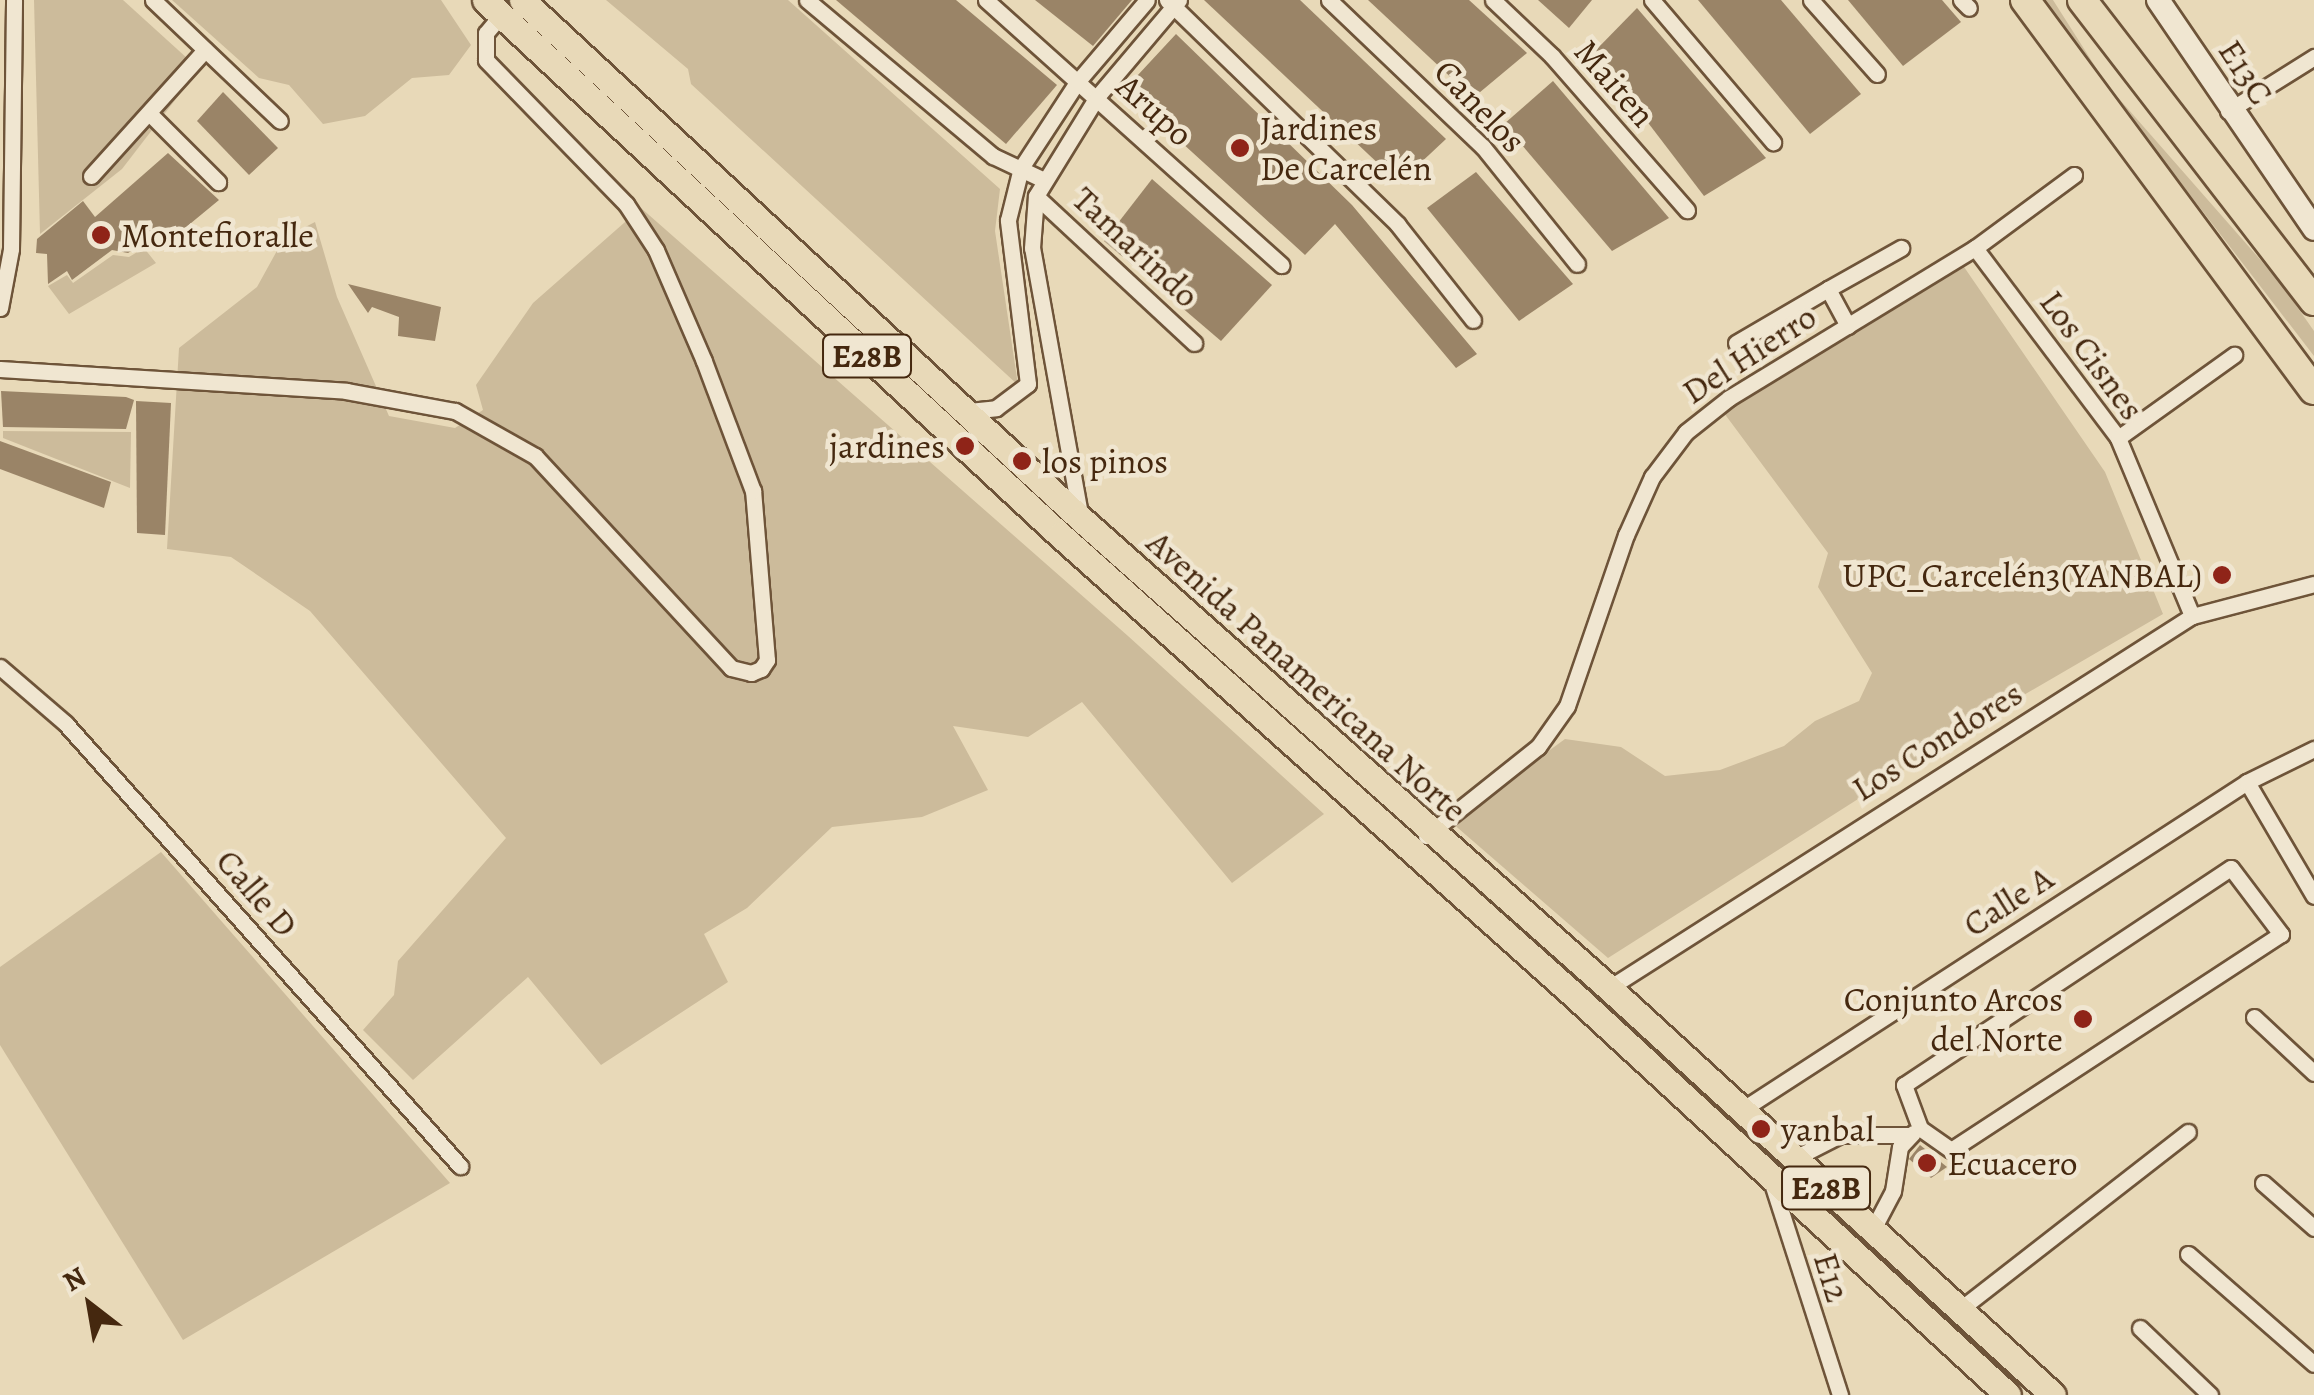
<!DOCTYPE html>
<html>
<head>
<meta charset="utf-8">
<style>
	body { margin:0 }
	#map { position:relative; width:2314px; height:1395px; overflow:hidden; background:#e8d9b8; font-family:Alegreya,serif }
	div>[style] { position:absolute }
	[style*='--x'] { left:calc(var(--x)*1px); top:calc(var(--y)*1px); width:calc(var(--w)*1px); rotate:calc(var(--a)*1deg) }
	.green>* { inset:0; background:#ccbb9b }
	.building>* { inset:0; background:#9a8467 }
	.roads { filter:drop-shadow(2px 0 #6e5439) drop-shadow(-2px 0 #6e5439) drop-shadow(0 2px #6e5439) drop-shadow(0 -2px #6e5439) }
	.street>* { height:15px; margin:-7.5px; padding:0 7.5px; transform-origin:7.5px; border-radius:7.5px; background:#f0e6d1 }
	.secondary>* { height:22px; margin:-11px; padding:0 11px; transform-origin:11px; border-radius:11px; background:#f0e6d1 }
	.primary>* { height:25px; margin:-12.5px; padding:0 12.5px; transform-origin:12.5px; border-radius:12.5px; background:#e8d9b8 }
	.highway>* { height:28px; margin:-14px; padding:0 14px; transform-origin:14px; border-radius:14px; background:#e8d9b8 }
	.dots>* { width:28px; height:28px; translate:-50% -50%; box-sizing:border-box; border:5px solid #f0e6d1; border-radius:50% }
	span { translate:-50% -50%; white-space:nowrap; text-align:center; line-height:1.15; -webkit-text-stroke:9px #f0e6d1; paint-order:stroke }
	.shield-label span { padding:2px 8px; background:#f0e6d1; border:2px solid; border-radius:8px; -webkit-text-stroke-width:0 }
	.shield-label { font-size:32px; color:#45280f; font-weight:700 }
	.street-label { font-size:35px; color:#45280f }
	.poi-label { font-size:35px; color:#45280f }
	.left { translate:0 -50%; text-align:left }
	.right { translate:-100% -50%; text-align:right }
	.north { position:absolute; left:40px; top:1255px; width:100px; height:100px; -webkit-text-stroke:8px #f0e6d1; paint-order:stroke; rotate:329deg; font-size:28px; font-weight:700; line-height:40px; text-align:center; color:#45280f }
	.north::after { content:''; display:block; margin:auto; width:35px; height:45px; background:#45280f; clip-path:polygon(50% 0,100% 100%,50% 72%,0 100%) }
</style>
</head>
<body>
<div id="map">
	<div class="green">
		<i style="clip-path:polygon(34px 0,123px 0,199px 69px,122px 169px,40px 234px)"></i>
		<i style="clip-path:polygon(172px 0,441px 0,471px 45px,449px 75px,412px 78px,365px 116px,323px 124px,289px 85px,259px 78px)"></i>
		<i style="clip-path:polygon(606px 0,788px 0,1000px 189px,995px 231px,1018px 385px,691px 84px,688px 69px)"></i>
		<i style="clip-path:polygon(2040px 0,2053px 0,2107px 85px,2279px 281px,2314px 331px,2314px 356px)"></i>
		<i style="clip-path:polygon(641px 208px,1128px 636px,1324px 814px,1232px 883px,1082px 702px,1028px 737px,953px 726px,988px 790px,922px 817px,832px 827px,747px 908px,704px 934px,728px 982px,601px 1065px,528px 977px,413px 1080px,363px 1030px,394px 995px,398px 961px,506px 838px,310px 611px,231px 557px,167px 549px,179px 348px,257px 287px,284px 238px,315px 222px,337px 297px,389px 416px,455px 428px,483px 410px,476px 385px,533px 303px)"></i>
		<i style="clip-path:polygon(144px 248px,156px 263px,69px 314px,48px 286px,67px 275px,73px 283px,113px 255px,129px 257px)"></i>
		<i style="clip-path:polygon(1962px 264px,2105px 472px,2163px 614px,1998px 710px,1608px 958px,1451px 822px,1565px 739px,1621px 747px,1665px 776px,1720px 770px,1784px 746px,1815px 721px,1859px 701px,1872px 673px,1818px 587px,1828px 553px,1724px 413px)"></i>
		<i style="clip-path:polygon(3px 431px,131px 432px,130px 488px,3px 438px)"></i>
		<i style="clip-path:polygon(161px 852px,450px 1183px,183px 1340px,0 1045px,0 967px)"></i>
	</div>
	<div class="building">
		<i style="clip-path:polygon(836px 0,956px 0,1057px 85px,1006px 144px)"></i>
		<i style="clip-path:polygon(1035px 0,1132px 0,1093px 46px)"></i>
		<i style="clip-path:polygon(1204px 0,1300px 0,1446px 139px,1399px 183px)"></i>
		<i style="clip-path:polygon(1368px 0,1469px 0,1527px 53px,1473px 98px)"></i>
		<i style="clip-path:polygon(1538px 0,1592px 0,1569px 28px)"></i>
		<i style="clip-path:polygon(1698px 0,1781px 0,1861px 94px,1810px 134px)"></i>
		<i style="clip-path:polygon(1848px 0,1942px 0,1961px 22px,1903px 66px)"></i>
		<i style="clip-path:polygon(1637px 8px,1766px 158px,1704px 196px,1594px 52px)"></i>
		<i style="clip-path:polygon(1176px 34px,1352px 205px,1477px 354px,1456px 368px,1335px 224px,1305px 255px,1124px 90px)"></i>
		<i style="clip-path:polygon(1553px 81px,1669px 218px,1612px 251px,1504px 124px)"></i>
		<i style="clip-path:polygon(223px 92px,278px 148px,249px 175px,197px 121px)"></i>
		<i style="clip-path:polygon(168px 153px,219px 200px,168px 242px,160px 234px,128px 253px,112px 250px,72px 280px,67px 271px,48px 284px,47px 254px,36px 253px,37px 239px,83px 201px,95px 217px)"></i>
		<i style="clip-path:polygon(1476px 172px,1573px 284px,1519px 321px,1427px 208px)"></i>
		<i style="clip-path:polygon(1152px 179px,1272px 285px,1221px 341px,1104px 241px)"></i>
		<i style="clip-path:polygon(348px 284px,441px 307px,435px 341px,398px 336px,399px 317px,372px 307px,368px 313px)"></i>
		<i style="clip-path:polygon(1px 391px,126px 397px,134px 400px,126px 429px,3px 427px)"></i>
		<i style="clip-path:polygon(136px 401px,171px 403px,165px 535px,137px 533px)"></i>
		<i style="clip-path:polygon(0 441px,111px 482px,104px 508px,0 469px)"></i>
		<i style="clip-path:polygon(1920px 1145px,1947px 1167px,1931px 1178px,1909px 1159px)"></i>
	</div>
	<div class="roads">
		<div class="street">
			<i style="--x:153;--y:0;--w:175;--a:43.6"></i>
			<i style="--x:807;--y:0;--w:243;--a:40"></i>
			<i style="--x:993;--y:156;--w:56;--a:25.2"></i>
			<i style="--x:986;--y:0;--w:397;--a:41.9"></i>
			<i style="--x:1167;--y:0;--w:322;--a:44.2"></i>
			<i style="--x:1398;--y:225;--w:121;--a:51.7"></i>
			<i style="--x:1329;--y:0;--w:213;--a:43.7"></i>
			<i style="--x:1483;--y:147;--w:150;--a:51.2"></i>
			<i style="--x:1493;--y:0;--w:81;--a:43.5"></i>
			<i style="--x:1552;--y:56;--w:205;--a:48.8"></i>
			<i style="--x:1652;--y:0;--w:187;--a:49.6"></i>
			<i style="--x:1811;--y:0;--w:99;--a:48.3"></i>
			<i style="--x:1961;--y:0;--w:11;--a:45"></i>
			<i style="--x:2228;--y:111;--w:102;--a:-32.1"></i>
			<i style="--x:151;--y:115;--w:95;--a:45"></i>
			<i style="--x:91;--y:176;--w:170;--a:-47.9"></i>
			<i style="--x:1036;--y:196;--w:216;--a:42.9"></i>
			<i style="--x:1975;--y:248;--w:238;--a:53"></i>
			<i style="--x:2118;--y:438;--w:193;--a:67.4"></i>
			<i style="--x:1828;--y:289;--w:84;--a:-29.3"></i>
			<i style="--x:0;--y:308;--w:60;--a:-79.4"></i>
			<i style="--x:11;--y:249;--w:249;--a:-89.3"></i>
			<i style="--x:1736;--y:343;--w:107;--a:-30.4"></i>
			<i style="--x:1828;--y:289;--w:42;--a:61.6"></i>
			<i style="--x:0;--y:369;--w:347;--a:3.6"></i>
			<i style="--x:346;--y:391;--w:111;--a:10.4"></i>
			<i style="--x:455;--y:411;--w:92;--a:29.4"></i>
			<i style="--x:535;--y:456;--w:289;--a:47.2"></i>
			<i style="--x:731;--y:668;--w:21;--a:14"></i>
			<i style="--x:751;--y:673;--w:11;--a:-22"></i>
			<i style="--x:761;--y:669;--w:11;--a:-56"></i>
			<i style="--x:767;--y:660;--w:170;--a:-94.7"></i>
			<i style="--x:753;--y:491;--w:139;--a:-110.7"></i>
			<i style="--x:704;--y:361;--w:121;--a:-113.4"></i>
			<i style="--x:656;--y:250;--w:55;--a:-123.1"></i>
			<i style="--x:626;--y:204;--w:201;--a:-134.2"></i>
			<i style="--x:486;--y:60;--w:27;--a:-90"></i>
			<i style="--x:486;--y:33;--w:23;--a:-50"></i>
			<i style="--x:969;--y:411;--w:27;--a:-6"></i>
			<i style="--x:996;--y:408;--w:40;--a:-37"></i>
			<i style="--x:1028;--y:384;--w:165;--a:-97"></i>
			<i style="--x:1008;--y:220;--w:54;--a:-76"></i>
			<i style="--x:1021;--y:168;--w:104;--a:-56.8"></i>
			<i style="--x:1078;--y:81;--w:106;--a:-49.6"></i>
			<i style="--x:2118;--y:438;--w:143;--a:-35.6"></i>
			<i style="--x:1080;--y:514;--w:270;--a:-100.2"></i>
			<i style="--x:1032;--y:248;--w:52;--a:-85.6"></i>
			<i style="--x:1036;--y:196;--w:116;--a:-58.4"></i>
			<i style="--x:1097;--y:97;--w:127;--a:-49.8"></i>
			<i style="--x:0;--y:667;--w:86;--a:40.7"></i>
			<i style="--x:65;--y:723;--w:594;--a:48.28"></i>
			<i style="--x:2247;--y:782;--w:132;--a:59.6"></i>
			<i style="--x:1426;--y:836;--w:143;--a:-38.5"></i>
			<i style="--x:1538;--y:747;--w:50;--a:-54.7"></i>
			<i style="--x:1567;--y:706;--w:181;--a:-71"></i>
			<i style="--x:1626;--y:535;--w:64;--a:-65.9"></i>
			<i style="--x:1652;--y:477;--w:56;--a:-52.9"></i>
			<i style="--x:1686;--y:432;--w:55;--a:-38.3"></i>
			<i style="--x:1729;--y:398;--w:288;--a:-31.4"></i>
			<i style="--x:1975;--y:248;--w:123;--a:-36.4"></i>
			<i style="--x:2231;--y:868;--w:83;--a:52.9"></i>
			<i style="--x:2281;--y:934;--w:394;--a:146.8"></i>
			<i style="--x:1951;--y:1150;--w:38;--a:-145"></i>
			<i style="--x:1920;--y:1128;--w:46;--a:-110.4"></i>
			<i style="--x:1904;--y:1085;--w:392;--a:-33.6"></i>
			<i style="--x:1609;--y:988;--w:692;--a:-32.54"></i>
			<i style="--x:2192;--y:616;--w:126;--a:-14.7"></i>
			<i style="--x:2254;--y:1017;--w:82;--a:43"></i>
			<i style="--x:1740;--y:1111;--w:604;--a:-32.98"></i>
			<i style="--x:2247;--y:782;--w:75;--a:-26.2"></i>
			<i style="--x:1795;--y:1158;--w:51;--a:-27.1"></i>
			<i style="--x:1840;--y:1135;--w:70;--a:0"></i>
			<i style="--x:1771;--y:1180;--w:226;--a:72.2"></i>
			<i style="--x:2263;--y:1183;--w:68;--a:41.4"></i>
			<i style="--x:1872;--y:1231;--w:45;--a:-62.3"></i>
			<i style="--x:1893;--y:1191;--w:45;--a:-81"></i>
			<i style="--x:1900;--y:1147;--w:19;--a:-47"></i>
			<i style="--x:2188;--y:1254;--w:167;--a:41.1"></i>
			<i style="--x:1963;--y:1307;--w:285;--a:-37.9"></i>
			<i style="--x:2140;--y:1328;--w:97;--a:43.7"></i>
		</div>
		<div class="secondary">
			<i style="--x:2158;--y:0;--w:277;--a:55.7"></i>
		</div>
		<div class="primary">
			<i style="--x:485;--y:0;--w:785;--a:42.94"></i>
			<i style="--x:1060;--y:535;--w:690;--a:41.83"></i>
			<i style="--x:1574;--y:995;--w:590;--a:42.67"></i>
			<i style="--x:522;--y:0;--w:763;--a:42.87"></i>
			<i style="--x:1081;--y:519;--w:706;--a:41.61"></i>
			<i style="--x:1609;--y:988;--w:602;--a:42.51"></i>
		</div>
		<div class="highway">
			<i style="--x:2025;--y:0;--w:485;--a:53.5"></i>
			<i style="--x:2082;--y:0;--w:380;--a:52.4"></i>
		</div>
	</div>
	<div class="dots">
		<i style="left:1240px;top:148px;background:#8f2418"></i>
		<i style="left:101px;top:235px;background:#8f2418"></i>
		<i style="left:965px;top:446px;background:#8f2418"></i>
		<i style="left:1022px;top:461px;background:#8f2418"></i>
		<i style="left:2222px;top:575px;background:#8f2418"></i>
		<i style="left:2083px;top:1019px;background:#8f2418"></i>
		<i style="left:1761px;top:1129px;background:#8f2418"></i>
		<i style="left:1927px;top:1163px;background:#8f2418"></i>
	</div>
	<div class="shield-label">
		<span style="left:867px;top:356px">E28B</span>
		<span style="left:1826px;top:1188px">E28B</span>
	</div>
	<div class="street-label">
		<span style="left:2246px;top:72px;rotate:57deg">E13C</span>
		<span style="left:1615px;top:83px;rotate:49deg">Maiten</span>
		<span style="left:1480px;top:106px;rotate:46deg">Canelos</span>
		<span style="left:1155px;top:110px;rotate:42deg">Arupo</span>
		<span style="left:1136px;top:247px;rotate:43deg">Tamarindo</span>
		<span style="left:1749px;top:354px;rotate:-33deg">Del Hierro</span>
		<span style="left:2092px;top:355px;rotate:54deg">Los Cisnes</span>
		<span style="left:1307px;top:676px;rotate:42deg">Avenida Panamericana Norte</span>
		<span style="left:1937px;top:741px;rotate:-32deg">Los Condores</span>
		<span style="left:257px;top:893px;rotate:49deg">Calle D</span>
		<span style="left:2008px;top:901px;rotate:-33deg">Calle A</span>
		<span style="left:1832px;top:1277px;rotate:73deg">E12</span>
	</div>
	<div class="poi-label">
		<span class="left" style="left:1260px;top:148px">Jardines<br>De Carcelén</span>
		<span class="left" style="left:121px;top:235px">Montefioralle</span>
		<span class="right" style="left:945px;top:446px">jardines</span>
		<span class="left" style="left:1042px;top:461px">los pinos</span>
		<span class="right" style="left:2202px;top:575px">UPC_Carcelén3(YANBAL)</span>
		<span class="right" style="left:2063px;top:1019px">Conjunto Arcos<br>del Norte</span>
		<span class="left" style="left:1781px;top:1129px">yanbal</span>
		<span class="left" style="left:1947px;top:1163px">Ecuacero</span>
	</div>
	<div class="north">N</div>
</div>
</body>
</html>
